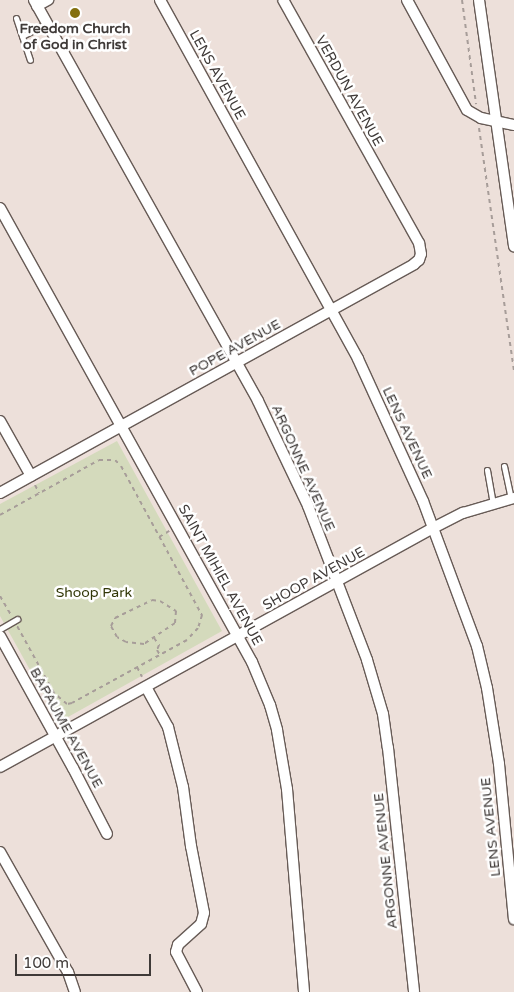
<!DOCTYPE html>
<html>
<head>
<meta charset="utf-8">
<style>
	body { margin:0 }
	#map { position:relative; width:514px; height:992px; overflow:hidden; background:#ede0da; font-family:"Varela Round",sans-serif }
	div>[style] { position:absolute }
	[style*='--x'] { left:calc(var(--x)*1px); top:calc(var(--y)*1px); width:calc(var(--w)*1px); rotate:calc(var(--a)*1deg) }
	.green>* { inset:0; background:#d4dabc }
	.path>* { height:2px; margin-top:-1px; transform-origin:0; background:repeating-linear-gradient(90deg,#a79d99 0 4px,transparent 0 8px) }
	.roads { filter:drop-shadow(1px 0 #675b56) drop-shadow(-1px 0 #675b56) drop-shadow(0 1px #675b56) drop-shadow(0 -1px #675b56) }
	.lane>* { height:5px; margin:-2.5px; padding:0 2.5px; transform-origin:2.5px; border-radius:2.5px; background:#fff }
	.street>* { height:10px; margin:-5px; padding:0 5px; transform-origin:5px; border-radius:5px; background:#fff }
	.dots>* { width:14px; height:14px; translate:-50% -50%; box-sizing:border-box; border:2px solid #fff; border-radius:50% }
	span { translate:-50% -50%; white-space:nowrap; text-align:center; line-height:1.15; -webkit-text-stroke:5px #fff; paint-order:stroke }
	.poi-label { font-size:14px; color:#3f3a38; font-weight:700 }
	.street-label { font-size:14px; color:#3f3a38 }
	.park-label { font-size:14px; color:#303606 }
	.scale { position:absolute; left:15px; top:954px; width:136px; height:22px; box-sizing:border-box; border:2px solid #3f3a38; border-top:0; padding-left:6px; font-size:15px; line-height:18px; white-space:nowrap; color:#3f3a38; -webkit-text-stroke:4px #fff; paint-order:stroke }
</style>
</head>
<body>
<div id="map">
	<div class="green">
		<i style="clip-path:polygon(117px 441px,222px 631px,59px 722px,0 616px,0 504px)"></i>
	</div>
	<div class="path">
		<i style="--x:462;--y:0;--w:105;--a:82.3"></i>
		<i style="--x:479;--y:128;--w:245;--a:81.8"></i>
		<i style="--x:35;--y:485;--w:9;--a:63"></i>
		<i style="--x:0;--y:515;--w:113;--a:-29.1"></i>
		<i style="--x:99;--y:460;--w:16;--a:0"></i>
		<i style="--x:115;--y:460;--w:8;--a:45"></i>
		<i style="--x:121;--y:466;--w:170;--a:61.5"></i>
		<i style="--x:202;--y:615;--w:14;--a:107"></i>
		<i style="--x:198;--y:628;--w:16;--a:133"></i>
		<i style="--x:187;--y:640;--w:131;--a:151.3"></i>
		<i style="--x:72;--y:703;--w:5;--a:169"></i>
		<i style="--x:67;--y:704;--w:17;--a:-140"></i>
		<i style="--x:54;--y:693;--w:77;--a:-118.9"></i>
		<i style="--x:159;--y:537;--w:12;--a:-31"></i>
		<i style="--x:0;--y:596;--w:22;--a:60"></i>
		<i style="--x:152;--y:600;--w:8;--a:7"></i>
		<i style="--x:160;--y:601;--w:19;--a:32"></i>
		<i style="--x:176;--y:611;--w:12;--a:95"></i>
		<i style="--x:175;--y:623;--w:37;--a:146"></i>
		<i style="--x:144;--y:644;--w:18;--a:-174"></i>
		<i style="--x:126;--y:642;--w:10;--a:-151"></i>
		<i style="--x:117;--y:637;--w:13;--a:-119"></i>
		<i style="--x:111;--y:626;--w:9;--a:-63"></i>
		<i style="--x:115;--y:618;--w:41;--a:-25.9"></i>
		<i style="--x:154;--y:638;--w:9;--a:54"></i>
		<i style="--x:159;--y:645;--w:5;--a:112"></i>
		<i style="--x:157;--y:650;--w:6;--a:59"></i>
		<i style="--x:137;--y:667;--w:11;--a:63"></i>
	</div>
	<div class="roads">
		<div class="lane">
			<i style="--x:16;--y:18;--w:44;--a:71.6"></i>
			<i style="--x:22;--y:36;--w:28;--a:-27"></i>
			<i style="--x:504;--y:466;--w:33;--a:78"></i>
			<i style="--x:487;--y:470;--w:34;--a:80"></i>
			<i style="--x:0;--y:629;--w:20;--a:-30"></i>
		</div>
		<div class="street">
			<i style="--x:34;--y:0;--w:459;--a:60.8"></i>
			<i style="--x:258;--y:401;--w:116;--a:64.5"></i>
			<i style="--x:308;--y:506;--w:165;--a:69"></i>
			<i style="--x:367;--y:660;--w:56;--a:73.5"></i>
			<i style="--x:383;--y:714;--w:34;--a:82"></i>
			<i style="--x:388;--y:748;--w:245;--a:83.9"></i>
			<i style="--x:160;--y:0;--w:410;--a:61.1"></i>
			<i style="--x:358;--y:359;--w:156;--a:65.4"></i>
			<i style="--x:423;--y:501;--w:155;--a:69.6"></i>
			<i style="--x:477;--y:646;--w:43;--a:76.6"></i>
			<i style="--x:487;--y:688;--w:77;--a:81"></i>
			<i style="--x:499;--y:764;--w:156;--a:84.5"></i>
			<i style="--x:407;--y:0;--w:125;--a:61.4"></i>
			<i style="--x:467;--y:110;--w:16;--a:30"></i>
			<i style="--x:481;--y:118;--w:34;--a:12"></i>
			<i style="--x:479;--y:0;--w:249;--a:81.9"></i>
			<i style="--x:37;--y:6;--w:13;--a:-29"></i>
			<i style="--x:0;--y:208;--w:519;--a:60.97"></i>
			<i style="--x:252;--y:662;--w:47;--a:67.3"></i>
			<i style="--x:270;--y:705;--w:26;--a:74"></i>
			<i style="--x:277;--y:730;--w:60;--a:80.4"></i>
			<i style="--x:287;--y:789;--w:204;--a:85.2"></i>
			<i style="--x:0;--y:421;--w:63;--a:60.6"></i>
			<i style="--x:0;--y:493;--w:473;--a:-28.9"></i>
			<i style="--x:414;--y:264;--w:6;--a:-39"></i>
			<i style="--x:419;--y:260;--w:6;--a:-72"></i>
			<i style="--x:421;--y:254;--w:11;--a:-100"></i>
			<i style="--x:419;--y:243;--w:278;--a:-119.2"></i>
			<i style="--x:0;--y:636;--w:151;--a:61.1"></i>
			<i style="--x:73;--y:768;--w:74;--a:62.7"></i>
			<i style="--x:146;--y:687;--w:46;--a:61.2"></i>
			<i style="--x:168;--y:727;--w:62;--a:76"></i>
			<i style="--x:183;--y:787;--w:60;--a:82.3"></i>
			<i style="--x:191;--y:846;--w:68;--a:79"></i>
			<i style="--x:204;--y:913;--w:11;--a:105"></i>
			<i style="--x:201;--y:924;--w:31;--a:138"></i>
			<i style="--x:178;--y:945;--w:7;--a:106"></i>
			<i style="--x:176;--y:952;--w:45;--a:62.3"></i>
			<i style="--x:0;--y:767;--w:495;--a:-28.9"></i>
			<i style="--x:433;--y:528;--w:34;--a:-27"></i>
			<i style="--x:463;--y:513;--w:53;--a:-16.4"></i>
			<i style="--x:0;--y:852;--w:138;--a:60.5"></i>
			<i style="--x:68;--y:972;--w:21;--a:71"></i>
		</div>
	</div>
	<div class="dots">
		<i style="left:75px;top:13px;background:#836f0e"></i>
	</div>
	<div class="poi-label">
		<span style="left:75px;top:37px">Freedom Church<br>of God in Christ</span>
	</div>
	<div class="street-label">
		<span style="left:217px;top:75px;rotate:61deg">LENS AVENUE</span>
		<span style="left:349px;top:91px;rotate:61deg">VERDUN AVENUE</span>
		<span style="left:235px;top:348px;rotate:-29deg">POPE AVENUE</span>
		<span style="left:407px;top:433px;rotate:65deg">LENS AVENUE</span>
		<span style="left:303px;top:468px;rotate:66deg">ARGONNE AVENUE</span>
		<span style="left:220px;top:575px;rotate:61deg">SAINT MIHIEL AVENUE</span>
		<span style="left:314px;top:579px;rotate:-29deg">SHOOP AVENUE</span>
		<span style="left:66px;top:728px;rotate:61deg">BAPAUME AVENUE</span>
		<span style="left:491px;top:827px;rotate:-96deg">LENS AVENUE</span>
		<span style="left:386px;top:861px;rotate:-96deg">ARGONNE AVENUE</span>
	</div>
	<div class="park-label">
		<span style="left:94px;top:593px">Shoop Park</span>
	</div>
	<div class="scale">100 m</div>
</div>
</body>
</html>
